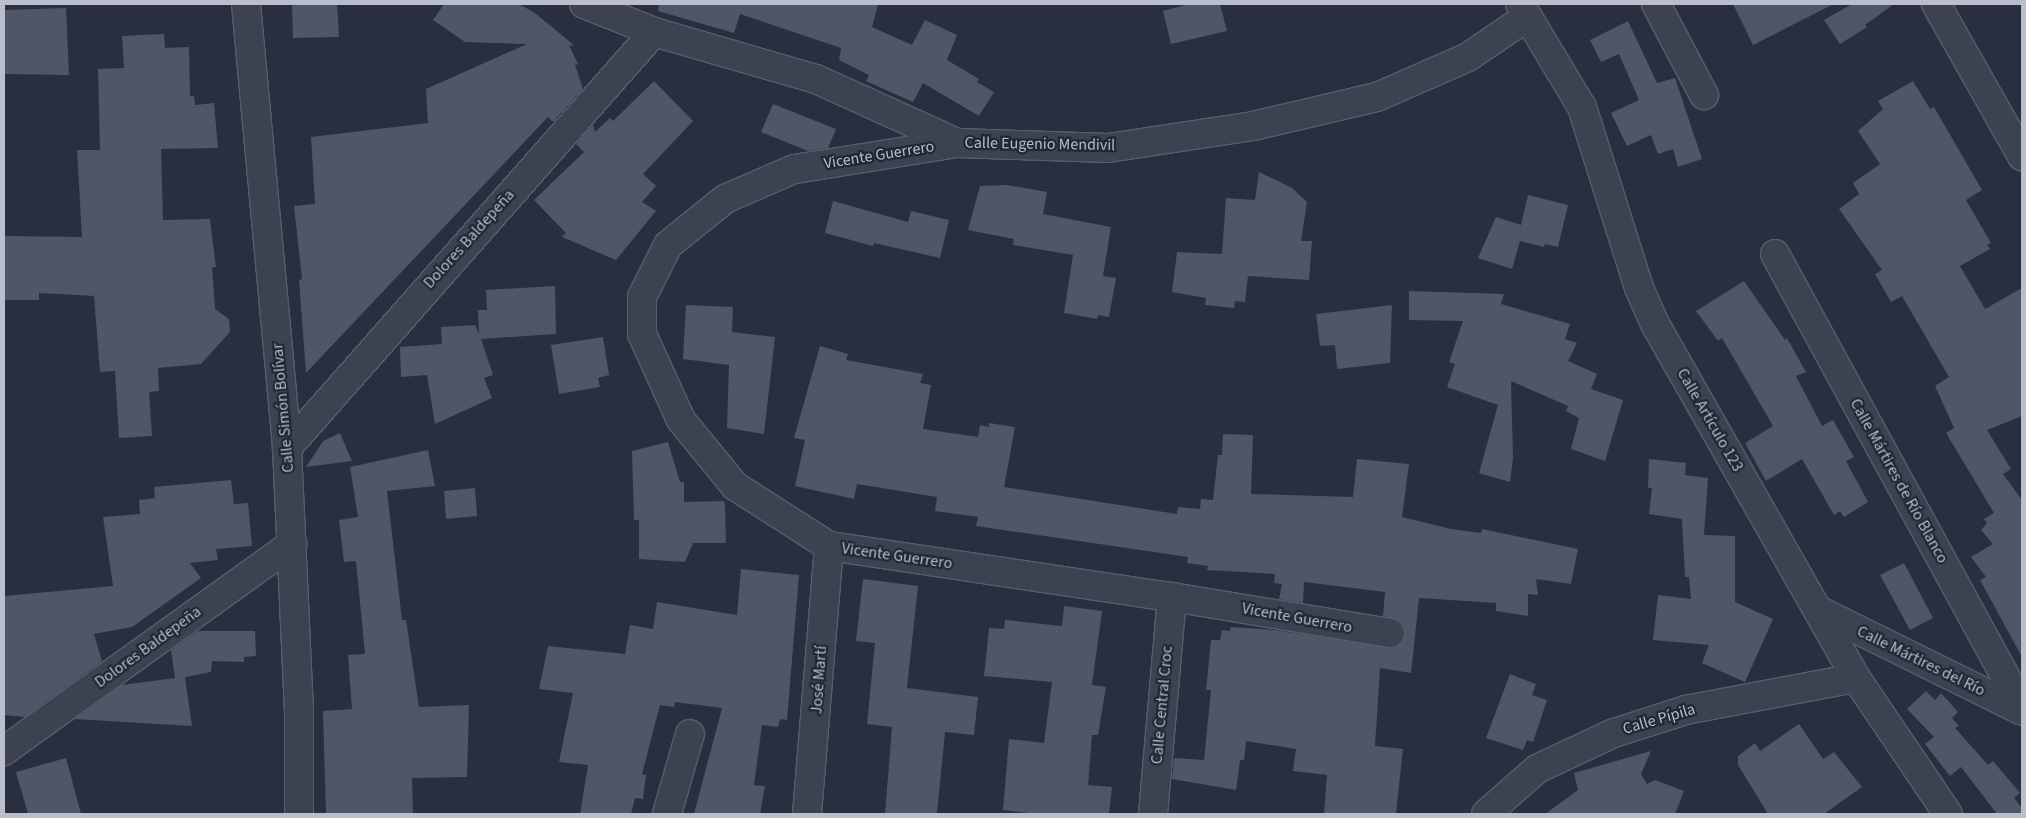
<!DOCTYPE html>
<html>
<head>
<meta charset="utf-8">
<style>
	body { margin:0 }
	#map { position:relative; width:2026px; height:818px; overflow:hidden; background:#292f40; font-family:"Source Sans 3",sans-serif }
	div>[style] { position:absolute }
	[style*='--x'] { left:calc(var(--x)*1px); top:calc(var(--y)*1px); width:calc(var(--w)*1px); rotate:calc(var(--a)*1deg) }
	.building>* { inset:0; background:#4f5668 }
	.roads { filter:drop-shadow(1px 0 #585d6a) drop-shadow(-1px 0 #585d6a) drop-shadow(0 1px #585d6a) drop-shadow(0 -1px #585d6a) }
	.minor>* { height:28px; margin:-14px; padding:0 14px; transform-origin:14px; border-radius:14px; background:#3d4250 }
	span { translate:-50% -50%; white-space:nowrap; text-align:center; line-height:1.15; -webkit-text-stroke:4.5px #212735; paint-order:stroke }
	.street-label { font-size:16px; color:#babdca }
	.frame { position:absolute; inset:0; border:5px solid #babdca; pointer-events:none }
</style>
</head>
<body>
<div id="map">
	<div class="building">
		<i style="clip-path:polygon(294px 4px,337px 4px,339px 37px,293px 38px,292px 6px)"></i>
		<i style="clip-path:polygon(444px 4px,519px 4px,535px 13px,575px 46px,569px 45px,578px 64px,575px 65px,583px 89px,553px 122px,548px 117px,306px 373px,299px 280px,302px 279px,294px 206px,315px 204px,311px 137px,428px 123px,426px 89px,527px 44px,465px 42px,433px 20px)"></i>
		<i style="clip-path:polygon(659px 4px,878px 4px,872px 27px,912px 45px,925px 20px,957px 35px,947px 60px,979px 79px,977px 82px,994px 92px,979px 116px,923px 83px,913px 102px,866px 81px,869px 75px,839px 60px,841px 48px,740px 14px,734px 33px,658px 11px)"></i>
		<i style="clip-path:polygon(1189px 4px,1220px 4px,1227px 31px,1171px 44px,1163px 11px)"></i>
		<i style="clip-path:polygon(1733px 4px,1834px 4px,1753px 45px)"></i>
		<i style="clip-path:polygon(1852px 4px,1894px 4px,1865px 25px,1867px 27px,1840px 44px,1824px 20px)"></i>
		<i style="clip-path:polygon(66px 8px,69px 75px,4px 74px,4px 10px)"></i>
		<i style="clip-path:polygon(1628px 21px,1657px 83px,1675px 78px,1702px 159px,1678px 167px,1673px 149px,1658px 154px,1651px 135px,1627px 146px,1611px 113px,1639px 100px,1619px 54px,1601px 62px,1590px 40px)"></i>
		<i style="clip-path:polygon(164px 34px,165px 48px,189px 47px,190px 96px,194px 96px,195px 105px,214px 103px,218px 148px,161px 149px,163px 220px,210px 219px,216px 267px,212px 267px,215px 309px,229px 319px,230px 332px,201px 364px,158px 368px,159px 391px,149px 392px,152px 436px,119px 438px,115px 371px,100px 372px,94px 296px,39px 293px,39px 300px,4px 300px,4px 236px,82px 237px,77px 150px,100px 150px,98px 69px,124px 68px,122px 36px)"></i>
		<i style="clip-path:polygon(654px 81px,693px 121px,643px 174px,656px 186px,642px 202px,656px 211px,616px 260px,562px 237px,566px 233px,534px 200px,584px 152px,576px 144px,593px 124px,595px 132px,610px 118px,613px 121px)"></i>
		<i style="clip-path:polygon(1913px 81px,1930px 109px,1934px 107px,1982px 190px,1966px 200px,1991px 243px,1987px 245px,1990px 249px,1960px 266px,1985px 309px,2022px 288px,2022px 416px,1987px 430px,2011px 469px,2003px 474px,2022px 500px,2022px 657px,1980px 580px,1986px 577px,1971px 557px,1993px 544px,1981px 530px,1987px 523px,1984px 519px,1994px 513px,1946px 433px,1954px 428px,1935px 386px,1949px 377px,1902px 296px,1891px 302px,1875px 274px,1882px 270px,1839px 209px,1859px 194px,1853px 183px,1880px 164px,1858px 131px,1883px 109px,1878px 101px)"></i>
		<i style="clip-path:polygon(773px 104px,836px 129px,828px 148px,808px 151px,761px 132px)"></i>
		<i style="clip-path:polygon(1259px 172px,1292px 188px,1307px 202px,1301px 241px,1312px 241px,1309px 280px,1248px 276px,1245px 302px,1235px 301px,1234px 308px,1205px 305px,1206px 298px,1172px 292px,1177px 252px,1222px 254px,1226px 198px,1255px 200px)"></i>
		<i style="clip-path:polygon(1007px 185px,1047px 192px,1043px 214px,1111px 227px,1103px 276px,1116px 278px,1109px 317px,1098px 315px,1097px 319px,1064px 313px,1073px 255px,1013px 245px,1014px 239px,968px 230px,980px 186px)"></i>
		<i style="clip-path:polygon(1528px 195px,1568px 205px,1558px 247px,1545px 244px,1544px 247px,1520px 241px,1512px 269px,1478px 258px,1496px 217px,1521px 225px)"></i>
		<i style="clip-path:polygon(833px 201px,908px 222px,911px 211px,949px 220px,940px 258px,874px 243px,873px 246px,825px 233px)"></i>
		<i style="clip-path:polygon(1744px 281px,1785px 340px,1787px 338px,1806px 372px,1796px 376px,1822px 426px,1833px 420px,1854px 457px,1846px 461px,1868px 502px,1844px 517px,1840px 511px,1834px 515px,1802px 459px,1766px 481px,1745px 443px,1773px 426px,1722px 338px,1718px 341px,1696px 311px)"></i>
		<i style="clip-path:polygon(555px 286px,556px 334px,481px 339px,493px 375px,484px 378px,492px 398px,435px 424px,427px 375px,401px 377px,400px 347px,442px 344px,441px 327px,475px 325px,479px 334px,478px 310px,487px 310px,486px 290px)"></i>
		<i style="clip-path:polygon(1409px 291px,1504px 294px,1501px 304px,1570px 324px,1565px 339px,1577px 343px,1568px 361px,1597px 374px,1591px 389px,1623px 400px,1605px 461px,1571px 449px,1579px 418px,1566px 411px,1568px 406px,1511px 381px,1513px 458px,1510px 482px,1479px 473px,1498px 405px,1447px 387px,1455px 364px,1449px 362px,1463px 321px,1409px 320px)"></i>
		<i style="clip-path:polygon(686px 305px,733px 307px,732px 332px,775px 337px,764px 434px,727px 428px,729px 365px,683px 359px)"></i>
		<i style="clip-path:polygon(1392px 305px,1390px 363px,1337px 369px,1335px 345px,1320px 346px,1316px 314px)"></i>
		<i style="clip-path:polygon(603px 337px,609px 375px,598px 378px,600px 387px,559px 394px,551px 345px)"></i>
		<i style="clip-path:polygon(820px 346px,848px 354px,846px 360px,923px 374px,920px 383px,931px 385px,923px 429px,978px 437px,980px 425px,989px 427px,989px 423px,1015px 427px,1004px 487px,1177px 514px,1178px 507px,1200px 509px,1201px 499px,1213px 500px,1218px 455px,1222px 455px,1223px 434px,1253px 435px,1251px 494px,1353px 497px,1357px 459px,1409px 464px,1402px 517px,1451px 529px,1481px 533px,1482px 529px,1578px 549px,1571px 584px,1536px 579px,1538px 595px,1528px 594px,1528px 616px,1496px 611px,1496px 603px,1419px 598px,1411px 673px,1380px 668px,1375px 746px,1403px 749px,1396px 814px,1324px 814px,1327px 775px,1293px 771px,1296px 749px,1246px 741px,1244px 760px,1240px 760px,1236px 790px,1172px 779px,1174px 758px,1204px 760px,1211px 690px,1206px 690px,1211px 640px,1220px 640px,1222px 630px,1230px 631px,1231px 627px,1274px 630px,1395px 648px,1402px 642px,1405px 628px,1400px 621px,1383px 616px,1385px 592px,1304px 582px,1303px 603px,1279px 599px,1282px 584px,1274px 583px,1275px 574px,1207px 570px,1208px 566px,1187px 563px,1188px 557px,976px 526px,978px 517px,935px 511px,937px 497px,857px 484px,854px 499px,795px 486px,805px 440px,794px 438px)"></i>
		<i style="clip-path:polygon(340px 433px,352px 461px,306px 467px,323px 441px)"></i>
		<i style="clip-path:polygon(668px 442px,680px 482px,684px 482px,684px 502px,724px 501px,725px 506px,726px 543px,693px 543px,685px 562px,639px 559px,639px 520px,634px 520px,632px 451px)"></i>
		<i style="clip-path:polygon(428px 450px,435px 486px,387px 491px,402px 620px,406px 620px,419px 707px,469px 705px,467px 777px,412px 778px,413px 814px,326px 814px,323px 711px,352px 709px,348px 655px,365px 654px,356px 561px,344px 562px,339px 520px,358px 517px,350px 467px)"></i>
		<i style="clip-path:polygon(1649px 459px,1686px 463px,1685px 475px,1708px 478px,1704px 535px,1735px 536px,1735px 602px,1773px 619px,1745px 682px,1702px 663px,1709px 645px,1653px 640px,1658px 595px,1691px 599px,1689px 577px,1685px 577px,1682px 519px,1649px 514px,1652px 488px,1648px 488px)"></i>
		<i style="clip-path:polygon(231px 480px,234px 504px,248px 503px,252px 546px,216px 549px,218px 560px,190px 563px,201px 578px,132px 627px,94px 634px,102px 661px,25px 717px,4px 715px,4px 596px,113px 586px,103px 517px,140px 514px,139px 500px,155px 498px,154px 487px)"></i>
		<i style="clip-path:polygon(475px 488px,477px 516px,446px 519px,444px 491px)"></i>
		<i style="clip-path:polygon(1904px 563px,1933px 618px,1910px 630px,1880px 575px)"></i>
		<i style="clip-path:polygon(741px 569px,799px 575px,787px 720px,780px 719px,778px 727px,762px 725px,754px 785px,765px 786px,760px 814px,694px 814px,722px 708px,675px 702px,674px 707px,660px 705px,642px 774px,646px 775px,643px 799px,635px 798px,631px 814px,580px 814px,588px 765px,559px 762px,573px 693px,539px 689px,548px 646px,625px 654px,630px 625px,653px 629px,657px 602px,737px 615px)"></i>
		<i style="clip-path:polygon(863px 579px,918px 586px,907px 688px,978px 697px,974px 735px,945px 732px,937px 814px,885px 814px,892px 727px,867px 724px,875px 643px,856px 641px)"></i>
		<i style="clip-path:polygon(1064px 606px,1102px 611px,1092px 685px,1106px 687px,1098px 735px,1092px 735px,1088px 785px,1112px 787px,1109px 814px,1037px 814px,1003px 810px,1009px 739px,1044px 743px,1052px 682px,984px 676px,989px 628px,1004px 629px,1005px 620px,1062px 626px)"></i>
		<i style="clip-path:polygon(198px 631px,255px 631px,256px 656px,244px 657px,244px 662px,212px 661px,211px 672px,185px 677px,192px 726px,75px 719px,122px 685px,175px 678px,171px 650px)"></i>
		<i style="clip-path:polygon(1510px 674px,1536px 684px,1532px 695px,1547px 700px,1533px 742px,1527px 740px,1523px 750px,1486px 738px)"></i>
		<i style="clip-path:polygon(1926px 691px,1935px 700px,1941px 693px,1958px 712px,1952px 718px,1959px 726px,1955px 728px,1988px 765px,1993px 761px,2020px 793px,2014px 798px,2022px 808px,2022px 814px,1997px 814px,1961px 767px,1950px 776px,1925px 744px,1934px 737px,1907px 709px)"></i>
		<i style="clip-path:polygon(1799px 724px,1823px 759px,1834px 752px,1862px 787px,1824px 814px,1768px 814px,1738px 765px,1738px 756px,1755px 743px,1760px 751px)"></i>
		<i style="clip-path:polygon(1651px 751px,1641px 774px,1647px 784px,1655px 780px,1684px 791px,1675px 814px,1545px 814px,1578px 790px,1574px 773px)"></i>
		<i style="clip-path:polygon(66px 758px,81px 814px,28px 814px,16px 772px)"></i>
	</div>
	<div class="roads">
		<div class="minor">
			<i style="--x:246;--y:4;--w:446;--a:84.7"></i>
			<i style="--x:287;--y:448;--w:265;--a:87.4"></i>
			<i style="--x:299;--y:713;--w:101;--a:90"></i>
			<i style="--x:584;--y:4;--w:75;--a:21.8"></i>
			<i style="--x:654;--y:32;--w:169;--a:16.2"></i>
			<i style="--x:816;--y:79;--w:155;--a:24.4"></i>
			<i style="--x:957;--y:143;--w:151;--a:1.9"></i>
			<i style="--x:1108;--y:148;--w:147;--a:-8.6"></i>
			<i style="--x:1253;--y:126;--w:127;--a:-13.2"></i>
			<i style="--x:1377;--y:97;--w:99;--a:-23.7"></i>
			<i style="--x:1468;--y:57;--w:71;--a:-34.1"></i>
			<i style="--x:1520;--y:4;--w:120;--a:59"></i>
			<i style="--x:1582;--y:107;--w:190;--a:72.5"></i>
			<i style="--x:1639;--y:288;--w:39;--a:66"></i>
			<i style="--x:1655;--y:324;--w:407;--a:60.4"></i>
			<i style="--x:1856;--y:678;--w:164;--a:55.9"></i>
			<i style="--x:1656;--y:4;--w:103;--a:62.2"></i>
			<i style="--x:1936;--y:4;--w:175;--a:60.5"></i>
			<i style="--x:957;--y:143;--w:165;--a:170.9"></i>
			<i style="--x:794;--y:169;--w:75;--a:156.5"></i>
			<i style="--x:725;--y:199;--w:73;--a:141.1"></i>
			<i style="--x:668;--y:245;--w:58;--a:116.6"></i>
			<i style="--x:642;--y:297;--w:37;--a:90"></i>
			<i style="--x:642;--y:334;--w:94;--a:65.6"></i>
			<i style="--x:681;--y:420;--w:85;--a:50.7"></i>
			<i style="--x:735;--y:486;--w:112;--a:32.6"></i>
			<i style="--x:829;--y:546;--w:347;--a:8.5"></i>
			<i style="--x:1172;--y:597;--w:221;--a:9.4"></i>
			<i style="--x:1775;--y:254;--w:516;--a:61.4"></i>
			<i style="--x:287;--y:448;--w:555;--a:-48.58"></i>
			<i style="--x:1820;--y:611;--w:225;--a:26.3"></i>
			<i style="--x:4;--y:751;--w:355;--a:-35.7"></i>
			<i style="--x:667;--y:814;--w:83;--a:-74"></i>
			<i style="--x:807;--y:814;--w:269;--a:-85.3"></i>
			<i style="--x:1153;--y:814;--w:218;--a:-85"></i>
			<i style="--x:1486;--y:814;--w:68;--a:-41.4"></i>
			<i style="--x:1537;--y:769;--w:85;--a:-25.1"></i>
			<i style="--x:1614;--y:733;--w:76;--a:-17.7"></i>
			<i style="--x:1686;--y:710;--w:173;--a:-10.7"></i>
		</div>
	</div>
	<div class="street-label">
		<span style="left:1040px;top:144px;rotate:1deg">Calle Eugenio Mendivil</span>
		<span style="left:879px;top:155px;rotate:-9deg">Vicente Guerrero</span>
		<span style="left:469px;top:239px;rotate:-48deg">Dolores Baldepeña</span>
		<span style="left:283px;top:408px;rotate:-95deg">Calle Simón Bolívar</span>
		<span style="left:1710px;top:420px;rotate:60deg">Calle Artículo 123</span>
		<span style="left:1899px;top:481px;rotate:61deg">Calle Mártires de Río Blanco</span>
		<span style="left:897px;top:556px;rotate:8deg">Vicente Guerrero</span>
		<span style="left:1297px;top:618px;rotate:10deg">Vicente Guerrero</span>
		<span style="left:148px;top:647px;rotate:-36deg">Dolores Baldepeña</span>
		<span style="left:1921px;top:661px;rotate:26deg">Calle Mártires del Río</span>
		<span style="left:819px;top:680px;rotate:-86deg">José Martí</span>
		<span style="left:1162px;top:705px;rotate:-85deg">Calle Central Croc</span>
		<span style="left:1659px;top:719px;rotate:-16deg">Calle Pípila</span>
	</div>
	<div class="frame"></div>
</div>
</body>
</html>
